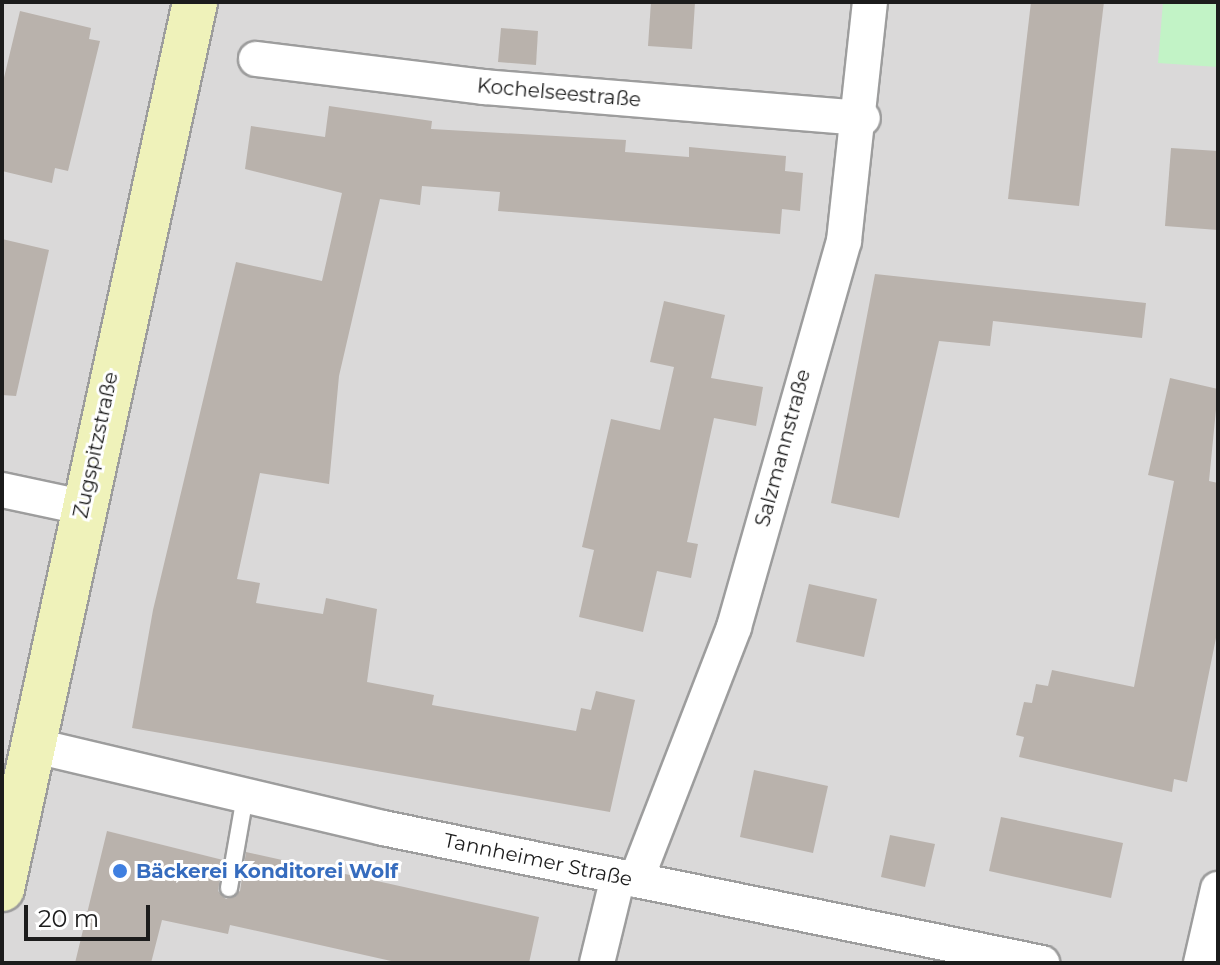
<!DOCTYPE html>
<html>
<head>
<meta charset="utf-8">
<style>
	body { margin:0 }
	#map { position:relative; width:1220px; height:965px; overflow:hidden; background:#ece9e2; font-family:Montserrat,sans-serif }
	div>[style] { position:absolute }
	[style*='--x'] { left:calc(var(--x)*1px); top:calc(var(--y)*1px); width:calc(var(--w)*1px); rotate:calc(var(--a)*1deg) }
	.residential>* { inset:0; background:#dad9d9 }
	.park>* { inset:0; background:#c2f3c6 }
	.building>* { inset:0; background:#b9b2ac }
	.roads { filter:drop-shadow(2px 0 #9d9d9d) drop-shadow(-2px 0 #9d9d9d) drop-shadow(0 2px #9d9d9d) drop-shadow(0 -2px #9d9d9d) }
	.lane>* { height:16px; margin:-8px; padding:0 8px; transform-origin:8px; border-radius:8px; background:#fff }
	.street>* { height:34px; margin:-17px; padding:0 17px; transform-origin:17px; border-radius:17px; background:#fff }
	.secondary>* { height:44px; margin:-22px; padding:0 22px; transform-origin:22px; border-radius:22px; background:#eff2ba }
	.dots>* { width:22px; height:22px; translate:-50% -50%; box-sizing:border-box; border:4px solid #fff; border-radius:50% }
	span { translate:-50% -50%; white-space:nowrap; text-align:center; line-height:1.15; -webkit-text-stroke:6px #fff; paint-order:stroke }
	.street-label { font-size:20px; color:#1c1c1c }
	.shop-label { font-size:20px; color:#366cbe; font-weight:700 }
	.left { translate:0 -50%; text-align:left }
	.frame { position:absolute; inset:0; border:4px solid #1c1c1c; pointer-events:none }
	.scale { position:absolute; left:24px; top:905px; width:126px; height:36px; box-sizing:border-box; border:4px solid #1c1c1c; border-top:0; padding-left:10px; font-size:24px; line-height:28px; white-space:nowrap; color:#1c1c1c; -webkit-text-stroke:6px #fff; paint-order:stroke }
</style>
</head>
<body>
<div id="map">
	<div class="residential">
		<i style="clip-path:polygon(2px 2px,1218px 2px,1218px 963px,2px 963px)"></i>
	</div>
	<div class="park">
		<i style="clip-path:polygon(1163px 2px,1218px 2px,1218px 67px,1158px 63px)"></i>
	</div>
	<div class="building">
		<i style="clip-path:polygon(651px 2px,695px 2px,692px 49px,648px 46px)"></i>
		<i style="clip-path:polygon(1031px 2px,1104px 2px,1079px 206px,1008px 199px)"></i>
		<i style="clip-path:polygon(20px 11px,91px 28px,89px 39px,100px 41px,68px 171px,55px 168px,52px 183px,2px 171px,2px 86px)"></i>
		<i style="clip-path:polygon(501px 28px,538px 31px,536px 65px,498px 62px)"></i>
		<i style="clip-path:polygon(329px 106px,432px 121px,431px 129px,626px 140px,625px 152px,689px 157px,689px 147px,786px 156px,785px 171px,803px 173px,800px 211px,782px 209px,780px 234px,498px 211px,500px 192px,422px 186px,420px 205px,380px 199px,339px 376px,329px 484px,260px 473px,237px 579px,260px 583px,256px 603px,323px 614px,326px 598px,377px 609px,367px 682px,434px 695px,432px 705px,576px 731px,581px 708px,591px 710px,596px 691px,635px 700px,610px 812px,132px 728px,153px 610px,236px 262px,322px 281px,342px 193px,245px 169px,251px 126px,325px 137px)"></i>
		<i style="clip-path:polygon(1171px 148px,1218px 151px,1218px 230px,1165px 226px)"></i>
		<i style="clip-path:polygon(2px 239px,49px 250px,16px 396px,2px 395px)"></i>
		<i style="clip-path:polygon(875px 274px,1146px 303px,1142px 338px,993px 321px,990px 346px,939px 341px,899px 518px,831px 503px)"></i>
		<i style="clip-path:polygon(664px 301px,725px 315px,711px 378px,763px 387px,756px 426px,714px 418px,687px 542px,698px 544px,691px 578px,657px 571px,643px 632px,579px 617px,594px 550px,582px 547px,611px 419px,660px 430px,674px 367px,650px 362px)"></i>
		<i style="clip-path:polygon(1170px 378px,1218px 389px,1209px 481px,1218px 483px,1218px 628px,1187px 782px,1174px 779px,1172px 792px,1019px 757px,1024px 737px,1016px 735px,1024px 702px,1032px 703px,1036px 684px,1048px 686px,1052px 670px,1134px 687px,1174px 481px,1148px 475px)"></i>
		<i style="clip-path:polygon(809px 584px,877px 599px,864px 657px,796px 642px)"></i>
		<i style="clip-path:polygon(754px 770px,828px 786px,813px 853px,740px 837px)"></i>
		<i style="clip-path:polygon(1001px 817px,1123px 843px,1111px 898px,989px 871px)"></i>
		<i style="clip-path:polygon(107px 831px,223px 860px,218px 891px,226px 899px,240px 891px,246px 852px,539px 917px,529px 963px,400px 963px,230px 925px,228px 934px,162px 920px,151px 963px,75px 963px)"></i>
		<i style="clip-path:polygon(890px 835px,935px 844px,925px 887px,881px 877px)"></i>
	</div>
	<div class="roads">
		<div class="lane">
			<i style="--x:229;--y:888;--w:93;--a:-80.1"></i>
		</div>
		<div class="street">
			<i style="--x:256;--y:59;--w:230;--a:7"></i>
			<i style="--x:484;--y:87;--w:380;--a:4.7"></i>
			<i style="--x:2;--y:490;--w:82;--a:12"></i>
			<i style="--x:36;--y:746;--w:357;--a:13.3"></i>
			<i style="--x:383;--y:828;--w:673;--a:11.58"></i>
			<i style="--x:636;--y:880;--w:271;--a:-68.8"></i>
			<i style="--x:734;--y:627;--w:401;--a:-74.1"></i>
			<i style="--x:844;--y:241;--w:240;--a:-83.8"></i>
			<i style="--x:597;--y:963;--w:89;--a:-76.3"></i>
			<i style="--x:1201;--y:963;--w:76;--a:-77.1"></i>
		</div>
		<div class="secondary">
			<i style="--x:2;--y:889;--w:908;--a:-77.72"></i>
		</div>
	</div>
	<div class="dots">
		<i style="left:120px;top:871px;background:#3f7fe0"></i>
	</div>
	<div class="street-label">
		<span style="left:559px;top:93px;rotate:5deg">Kochelseestraße</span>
		<span style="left:96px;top:445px;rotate:-78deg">Zugspitzstraße</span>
		<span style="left:783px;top:448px;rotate:-75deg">Salzmannstraße</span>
		<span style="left:538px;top:860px;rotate:12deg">Tannheimer Straße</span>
	</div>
	<div class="shop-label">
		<span class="left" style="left:136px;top:871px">Bäckerei Konditorei Wolf</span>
	</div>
	<div class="frame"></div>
	<div class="scale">20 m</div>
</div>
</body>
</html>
